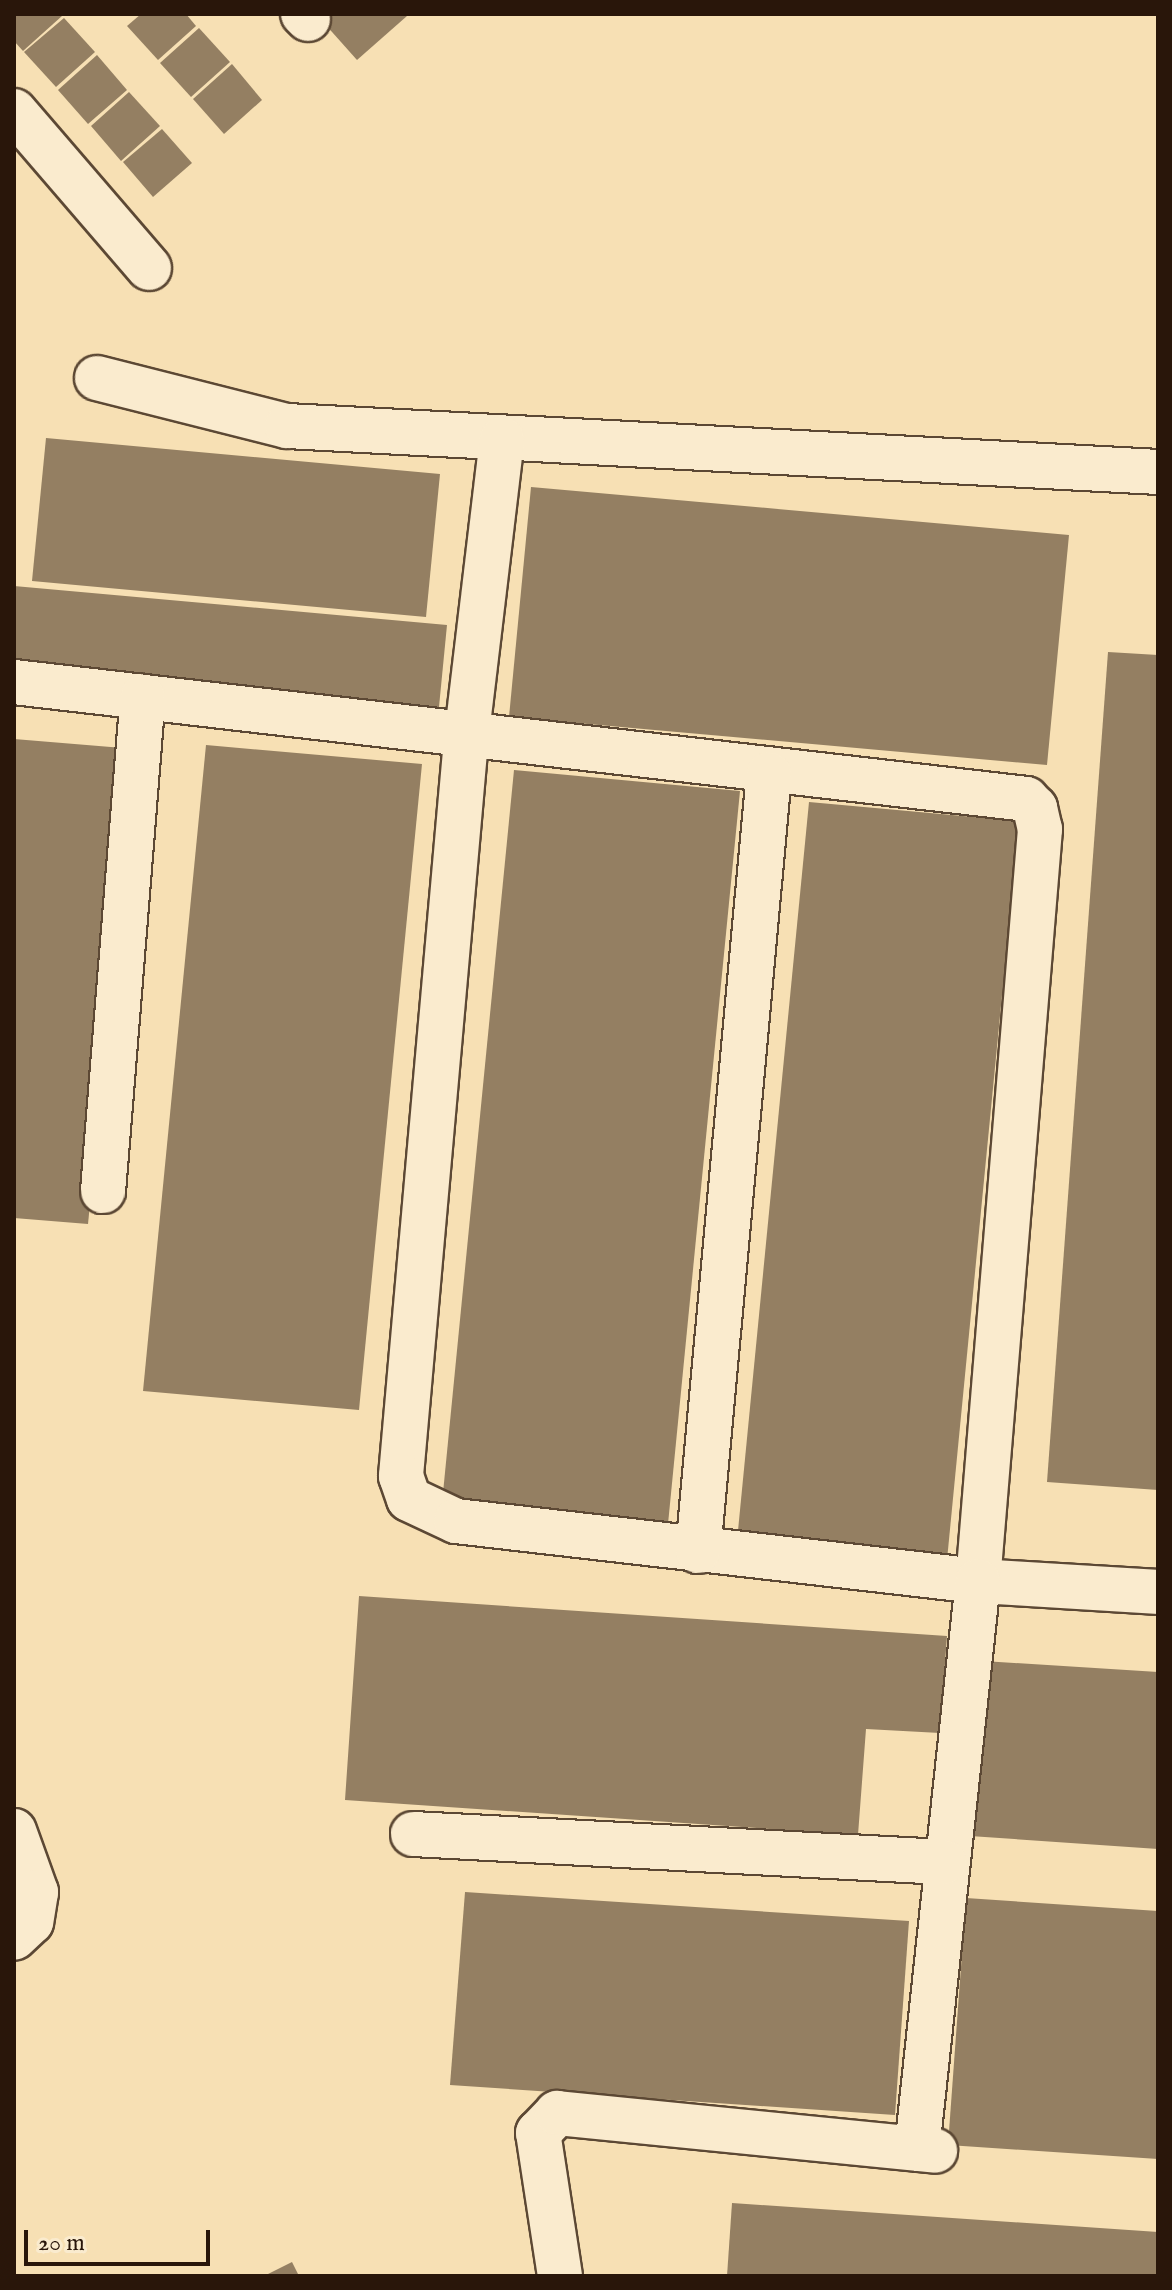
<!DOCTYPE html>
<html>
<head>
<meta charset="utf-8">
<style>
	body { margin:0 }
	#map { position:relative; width:1172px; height:2290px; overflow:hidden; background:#f7e0b4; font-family:"IM FELL English",serif }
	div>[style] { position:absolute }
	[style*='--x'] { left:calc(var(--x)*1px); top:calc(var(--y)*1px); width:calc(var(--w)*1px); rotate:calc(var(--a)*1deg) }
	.building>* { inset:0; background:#947f62 }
	.roads { filter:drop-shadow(2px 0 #5c4834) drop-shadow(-2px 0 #5c4834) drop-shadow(0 2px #5c4834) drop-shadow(0 -2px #5c4834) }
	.street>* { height:44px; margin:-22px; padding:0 22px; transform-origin:22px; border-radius:22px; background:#faebce }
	span { translate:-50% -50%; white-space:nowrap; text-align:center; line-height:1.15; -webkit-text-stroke:6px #faebce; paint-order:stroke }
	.frame { position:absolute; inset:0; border:16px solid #29160a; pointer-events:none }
	.scale { position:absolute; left:24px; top:2230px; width:186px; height:36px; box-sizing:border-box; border:4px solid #29160a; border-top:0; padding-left:10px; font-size:24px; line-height:28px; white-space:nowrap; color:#29160a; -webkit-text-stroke:6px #faebce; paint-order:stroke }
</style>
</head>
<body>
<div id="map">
	<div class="building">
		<i style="clip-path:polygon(14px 14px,60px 14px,62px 16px,23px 51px,14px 41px)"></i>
		<i style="clip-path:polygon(141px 14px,186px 14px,196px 26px,158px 60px,127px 26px)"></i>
		<i style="clip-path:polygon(316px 14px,405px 14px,407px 16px,357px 60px)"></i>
		<i style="clip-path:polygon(64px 18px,95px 52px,56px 87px,24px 52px)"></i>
		<i style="clip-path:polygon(199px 28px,230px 62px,191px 97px,160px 63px)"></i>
		<i style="clip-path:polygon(97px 55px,127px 90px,88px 124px,58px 90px)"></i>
		<i style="clip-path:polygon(232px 64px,262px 100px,224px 134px,193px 99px)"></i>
		<i style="clip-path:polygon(129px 92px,160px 126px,121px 161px,91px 126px)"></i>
		<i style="clip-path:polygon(162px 129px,192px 163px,153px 197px,123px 162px)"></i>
		<i style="clip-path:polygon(46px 438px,440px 474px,426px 617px,32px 581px)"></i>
		<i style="clip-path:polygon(531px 487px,1069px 535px,1047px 765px,509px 717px)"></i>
		<i style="clip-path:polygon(14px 586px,447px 625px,438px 717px,14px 679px)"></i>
		<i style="clip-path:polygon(1108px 652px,1158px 655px,1158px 1490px,1047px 1482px)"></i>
		<i style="clip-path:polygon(14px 739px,135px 749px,88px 1224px,14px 1218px)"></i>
		<i style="clip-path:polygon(206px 745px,422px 764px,359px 1410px,143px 1391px)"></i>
		<i style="clip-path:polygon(514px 770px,740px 791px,668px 1524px,442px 1503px)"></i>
		<i style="clip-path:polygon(809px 802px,1019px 821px,947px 1560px,737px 1541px)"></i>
		<i style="clip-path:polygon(359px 1596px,947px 1636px,940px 1733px,866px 1729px,858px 1835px,345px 1800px)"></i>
		<i style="clip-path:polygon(983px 1661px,1158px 1672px,1158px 1849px,970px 1836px)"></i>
		<i style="clip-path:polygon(465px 1892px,909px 1921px,895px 2115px,450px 2085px)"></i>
		<i style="clip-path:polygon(966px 1898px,1158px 1911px,1158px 2159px,948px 2145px)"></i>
		<i style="clip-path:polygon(732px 2203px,1158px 2232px,1158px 2276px,727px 2276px)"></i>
		<i style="clip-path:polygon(292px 2262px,299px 2276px,264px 2276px)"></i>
	</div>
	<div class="roads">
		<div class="street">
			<i style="--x:303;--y:14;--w:7;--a:45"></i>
			<i style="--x:14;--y:111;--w:207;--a:49.3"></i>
			<i style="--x:97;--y:378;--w:196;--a:14.2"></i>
			<i style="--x:287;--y:426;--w:872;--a:3.02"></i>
			<i style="--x:502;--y:439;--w:303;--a:96.8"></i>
			<i style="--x:466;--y:740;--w:739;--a:95.05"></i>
			<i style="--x:401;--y:1476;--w:24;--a:71"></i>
			<i style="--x:409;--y:1499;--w:52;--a:25.1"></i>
			<i style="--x:456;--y:1521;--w:525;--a:6.56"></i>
			<i style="--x:978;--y:1581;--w:180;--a:3.5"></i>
			<i style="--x:14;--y:682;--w:1019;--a:6.59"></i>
			<i style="--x:1026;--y:799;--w:13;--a:45"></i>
			<i style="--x:1035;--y:808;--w:22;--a:77"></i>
			<i style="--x:1040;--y:829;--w:755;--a:94.71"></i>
			<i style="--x:978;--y:1581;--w:571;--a:96.13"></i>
			<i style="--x:103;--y:1191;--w:496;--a:-85.4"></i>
			<i style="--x:698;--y:1551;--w:780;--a:-84.78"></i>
			<i style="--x:14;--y:1831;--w:65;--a:70.2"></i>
			<i style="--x:36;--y:1892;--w:30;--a:99"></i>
			<i style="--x:31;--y:1922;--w:23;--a:137"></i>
			<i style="--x:413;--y:1834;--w:532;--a:3.02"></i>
			<i style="--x:560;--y:2276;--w:145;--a:-98.7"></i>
			<i style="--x:538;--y:2133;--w:28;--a:-46"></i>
			<i style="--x:557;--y:2113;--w:380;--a:5.7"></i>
		</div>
	</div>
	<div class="frame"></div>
	<div class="scale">20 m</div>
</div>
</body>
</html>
